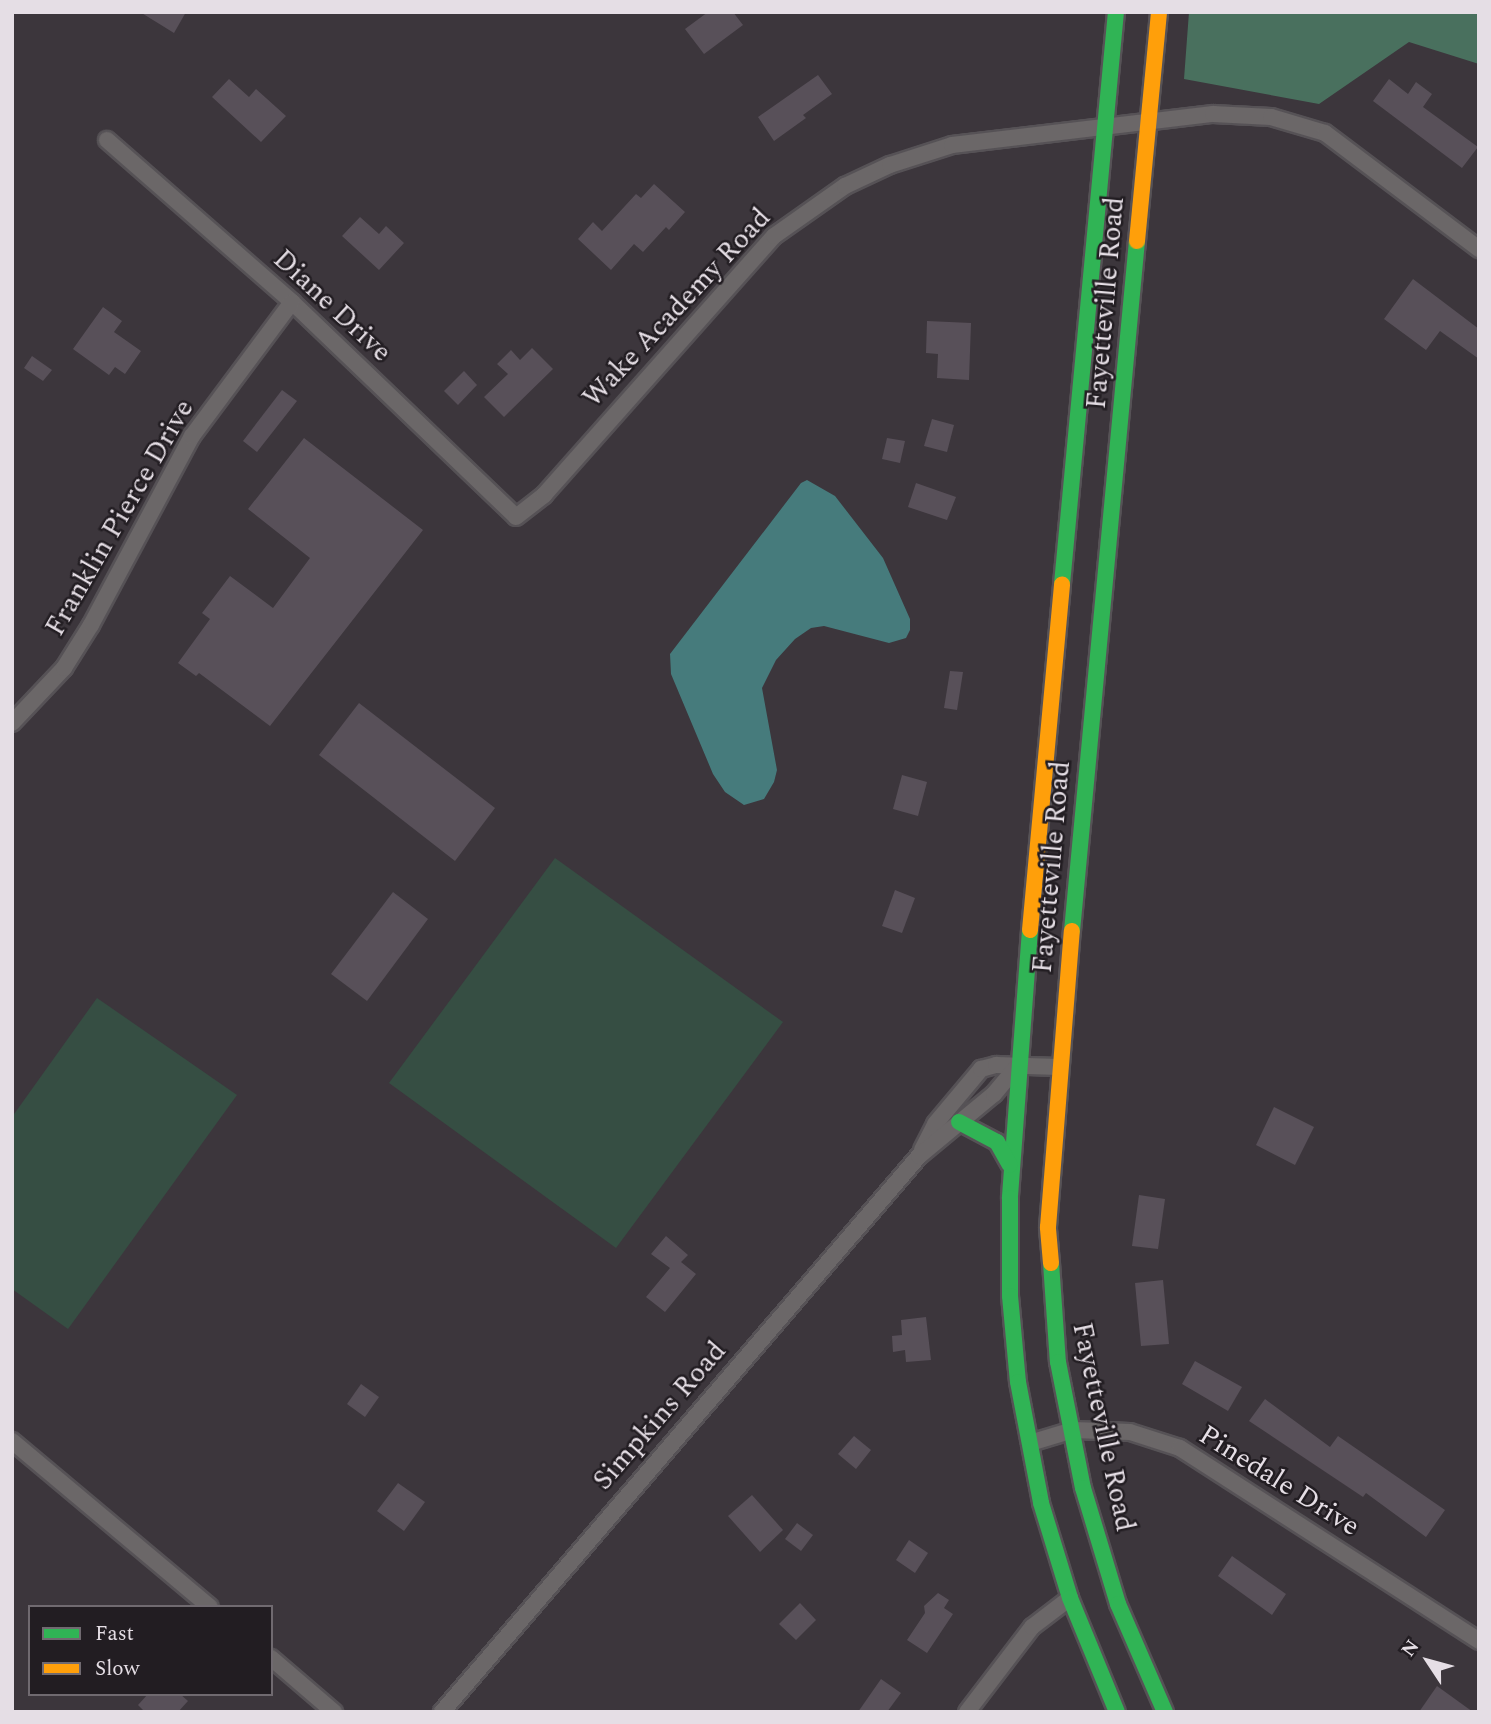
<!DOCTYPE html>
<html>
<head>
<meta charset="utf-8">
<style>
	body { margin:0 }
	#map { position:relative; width:1491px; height:1724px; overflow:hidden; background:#3c363c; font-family:Spectral,serif }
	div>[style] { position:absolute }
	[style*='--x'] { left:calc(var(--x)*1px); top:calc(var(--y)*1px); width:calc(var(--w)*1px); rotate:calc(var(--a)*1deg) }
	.green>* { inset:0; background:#364e43 }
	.forest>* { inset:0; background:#49705e }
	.water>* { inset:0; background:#467b7c }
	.building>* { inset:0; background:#585059 }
	.roads { filter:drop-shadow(2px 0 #565256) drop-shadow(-2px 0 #565256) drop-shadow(0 2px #565256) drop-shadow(0 -2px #565256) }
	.street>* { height:16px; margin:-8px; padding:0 8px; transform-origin:8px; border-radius:8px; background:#6b6768 }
	.fast>* { height:16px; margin:-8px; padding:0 8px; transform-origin:8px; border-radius:8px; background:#30b455 }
	.slow>* { height:16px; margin:-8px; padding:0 8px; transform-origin:8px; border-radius:8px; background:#ff9f0a }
	span { translate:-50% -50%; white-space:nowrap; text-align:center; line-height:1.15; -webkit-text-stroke:5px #221d22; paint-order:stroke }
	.street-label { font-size:28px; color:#e5dee5 }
	.frame { position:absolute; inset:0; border:14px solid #e5dee5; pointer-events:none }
	.legend { position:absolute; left:28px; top:1605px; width:245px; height:91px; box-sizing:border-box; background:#221d22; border:2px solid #706a70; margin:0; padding:9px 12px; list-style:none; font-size:21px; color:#e5dee5 }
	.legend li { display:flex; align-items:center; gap:14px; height:35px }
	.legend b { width:35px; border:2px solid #706a70 }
	.north { position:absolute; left:1393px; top:1626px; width:70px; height:70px; -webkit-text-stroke:5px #221d22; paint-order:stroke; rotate:306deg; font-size:19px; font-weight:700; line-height:28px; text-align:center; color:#e5dee5 }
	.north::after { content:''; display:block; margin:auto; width:24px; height:32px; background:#e5dee5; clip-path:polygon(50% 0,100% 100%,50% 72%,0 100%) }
</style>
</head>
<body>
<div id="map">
	<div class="green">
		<i style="clip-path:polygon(555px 858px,783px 1022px,616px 1248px,389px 1083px)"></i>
		<i style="clip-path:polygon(97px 998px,237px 1095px,68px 1329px,12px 1289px,12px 1117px)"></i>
	</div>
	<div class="forest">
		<i style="clip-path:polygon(1189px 12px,1479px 12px,1479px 64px,1409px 42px,1319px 104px,1184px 79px)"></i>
	</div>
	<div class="water">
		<i style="clip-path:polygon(807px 480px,835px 496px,883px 558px,910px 619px,910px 630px,906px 638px,889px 643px,824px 626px,811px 628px,795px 639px,776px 660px,762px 688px,777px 770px,774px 782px,764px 799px,744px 805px,725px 792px,713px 774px,671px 674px,670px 654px,801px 483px)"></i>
	</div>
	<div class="building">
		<i style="clip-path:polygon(140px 12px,186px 12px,174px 33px)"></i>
		<i style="clip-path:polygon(708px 12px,733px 12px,743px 25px,704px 54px,685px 29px)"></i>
		<i style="clip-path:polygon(818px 75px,832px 94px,803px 115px,806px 118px,774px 141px,758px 117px)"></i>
		<i style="clip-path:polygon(229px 79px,249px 97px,256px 89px,286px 116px,261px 142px,212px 97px)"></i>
		<i style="clip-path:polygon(1389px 79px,1408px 94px,1416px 82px,1432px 94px,1423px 107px,1478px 147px,1462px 168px,1373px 101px)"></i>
		<i style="clip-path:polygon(654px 184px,685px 212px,669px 230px,666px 227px,643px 252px,634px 244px,611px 270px,578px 239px,593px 222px,602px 231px,636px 194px,641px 198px)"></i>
		<i style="clip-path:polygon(360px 217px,379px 234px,386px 226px,404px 243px,379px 270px,342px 236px)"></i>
		<i style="clip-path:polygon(1413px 279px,1479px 329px,1479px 359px,1440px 331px,1426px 350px,1384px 319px)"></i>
		<i style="clip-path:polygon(103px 307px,122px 321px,114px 332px,141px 351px,125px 374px,115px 367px,109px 375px,73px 349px)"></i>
		<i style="clip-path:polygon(927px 321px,971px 323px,969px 380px,937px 378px,938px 354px,926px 353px)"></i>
		<i style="clip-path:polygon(532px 348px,553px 369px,504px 417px,484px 397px,508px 374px,497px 364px,511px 350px,520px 360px)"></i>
		<i style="clip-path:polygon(32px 356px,52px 370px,43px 381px,24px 368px)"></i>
		<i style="clip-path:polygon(464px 371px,477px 385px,458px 405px,444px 391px)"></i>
		<i style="clip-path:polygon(282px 390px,297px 401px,257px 452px,243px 441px)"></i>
		<i style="clip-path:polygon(932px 419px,954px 425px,947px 452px,924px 446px)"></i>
		<i style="clip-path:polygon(304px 438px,423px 530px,270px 726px,199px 673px,196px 676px,178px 663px,210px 619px,202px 613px,230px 576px,273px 608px,310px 558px,248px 509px)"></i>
		<i style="clip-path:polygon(887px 438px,905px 441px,900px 463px,882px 459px)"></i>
		<i style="clip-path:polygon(916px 483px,956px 497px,947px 520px,908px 507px)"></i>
		<i style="clip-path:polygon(950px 671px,963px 672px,957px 710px,944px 708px)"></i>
		<i style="clip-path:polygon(359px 703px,495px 808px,455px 861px,319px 755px)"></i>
		<i style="clip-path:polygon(902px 775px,927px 782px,918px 816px,893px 809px)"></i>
		<i style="clip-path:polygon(895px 890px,915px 898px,902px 933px,882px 926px)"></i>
		<i style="clip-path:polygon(393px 892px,428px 919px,367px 1001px,331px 974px)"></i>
		<i style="clip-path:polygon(1274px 1107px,1314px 1127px,1295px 1165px,1256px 1145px)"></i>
		<i style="clip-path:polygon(1139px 1195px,1165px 1199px,1158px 1249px,1132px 1246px)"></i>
		<i style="clip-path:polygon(666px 1236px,688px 1255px,681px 1262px,696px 1274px,665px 1312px,646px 1297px,670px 1268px,651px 1254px)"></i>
		<i style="clip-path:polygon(1163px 1280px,1169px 1344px,1141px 1346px,1135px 1283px)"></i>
		<i style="clip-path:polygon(926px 1317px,931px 1360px,906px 1362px,905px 1350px,893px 1352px,892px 1336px,902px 1335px,901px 1320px)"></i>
		<i style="clip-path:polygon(1195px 1361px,1242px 1387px,1228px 1411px,1182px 1384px)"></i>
		<i style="clip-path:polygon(361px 1384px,379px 1397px,365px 1417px,347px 1404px)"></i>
		<i style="clip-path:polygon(1265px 1399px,1330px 1447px,1338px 1436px,1445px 1510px,1426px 1537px,1366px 1493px,1363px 1497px,1249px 1421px)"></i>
		<i style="clip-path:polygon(854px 1436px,871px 1450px,856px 1469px,838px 1454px)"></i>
		<i style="clip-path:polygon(398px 1483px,425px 1502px,404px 1531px,377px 1511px)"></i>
		<i style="clip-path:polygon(752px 1495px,783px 1530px,760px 1552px,728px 1516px)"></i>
		<i style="clip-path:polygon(797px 1523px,813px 1535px,801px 1551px,785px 1539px)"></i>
		<i style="clip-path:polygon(909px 1540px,928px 1553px,915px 1573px,896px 1560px)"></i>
		<i style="clip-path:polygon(1232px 1556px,1286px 1594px,1272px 1615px,1218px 1576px)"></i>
		<i style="clip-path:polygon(938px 1593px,949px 1600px,944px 1608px,953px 1614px,927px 1653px,907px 1640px,925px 1613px,924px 1606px)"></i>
		<i style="clip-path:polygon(800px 1603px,816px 1620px,796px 1640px,779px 1624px)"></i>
		<i style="clip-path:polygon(881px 1679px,901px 1693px,887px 1712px,858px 1712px)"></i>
		<i style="clip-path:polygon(1437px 1686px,1473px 1712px,1419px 1712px)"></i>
		<i style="clip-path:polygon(148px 1694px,180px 1694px,188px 1701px,178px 1712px,145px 1712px,138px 1705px)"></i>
	</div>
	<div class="roads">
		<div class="street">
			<i style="--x:107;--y:140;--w:246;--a:41.2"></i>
			<i style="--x:292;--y:302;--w:310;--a:43.8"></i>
			<i style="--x:516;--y:517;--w:36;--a:-38"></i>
			<i style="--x:544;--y:495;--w:346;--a:-48.4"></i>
			<i style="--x:774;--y:236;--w:87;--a:-35.2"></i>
			<i style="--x:845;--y:186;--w:50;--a:-25"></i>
			<i style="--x:890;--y:165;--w:65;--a:-17.9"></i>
			<i style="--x:952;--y:145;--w:263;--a:-6.8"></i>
			<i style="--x:1213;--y:114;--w:58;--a:3"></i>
			<i style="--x:1271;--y:117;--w:56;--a:16.5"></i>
			<i style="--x:1325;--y:133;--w:193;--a:37"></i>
			<i style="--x:12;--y:723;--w:76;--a:-46.6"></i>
			<i style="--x:64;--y:668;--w:51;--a:-57.9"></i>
			<i style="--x:91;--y:625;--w:214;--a:-61.9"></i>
			<i style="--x:192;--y:436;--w:167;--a:-53.3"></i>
			<i style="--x:922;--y:1150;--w:29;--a:-63"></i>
			<i style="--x:935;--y:1124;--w:72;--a:-50.1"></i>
			<i style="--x:981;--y:1069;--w:16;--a:-15"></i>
			<i style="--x:996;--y:1065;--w:63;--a:1.8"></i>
			<i style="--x:12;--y:1441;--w:258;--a:40"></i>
			<i style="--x:1030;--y:1443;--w:45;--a:-16.8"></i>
			<i style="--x:1073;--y:1430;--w:57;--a:2"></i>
			<i style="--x:1130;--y:1432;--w:52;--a:17.7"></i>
			<i style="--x:1180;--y:1448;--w:356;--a:32.8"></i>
			<i style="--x:271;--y:1658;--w:83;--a:40.6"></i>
			<i style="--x:442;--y:1712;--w:733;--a:-49.37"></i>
			<i style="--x:919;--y:1156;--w:97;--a:-39.6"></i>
			<i style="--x:994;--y:1094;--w:34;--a:-50"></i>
			<i style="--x:967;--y:1712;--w:107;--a:-52.6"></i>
			<i style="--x:1032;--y:1627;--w:48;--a:-37.3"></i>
		</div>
		<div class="fast">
			<i style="--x:1062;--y:584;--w:575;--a:-84.61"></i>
			<i style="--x:1030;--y:930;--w:269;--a:94.3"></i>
			<i style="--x:1010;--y:1198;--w:98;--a:90"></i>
			<i style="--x:1010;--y:1296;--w:86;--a:84.7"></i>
			<i style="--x:1018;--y:1382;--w:123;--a:79.2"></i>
			<i style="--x:1041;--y:1503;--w:99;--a:73"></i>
			<i style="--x:1070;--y:1598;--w:123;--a:67.6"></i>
			<i style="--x:1072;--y:931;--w:693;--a:-84.62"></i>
			<i style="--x:959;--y:1122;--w:43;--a:27.8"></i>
			<i style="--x:997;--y:1142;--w:26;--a:61"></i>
			<i style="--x:1051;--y:1263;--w:99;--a:86"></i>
			<i style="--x:1058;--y:1362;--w:128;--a:78.8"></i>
			<i style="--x:1083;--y:1488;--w:121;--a:73.2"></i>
			<i style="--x:1118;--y:1604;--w:118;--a:66.5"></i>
		</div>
		<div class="slow">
			<i style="--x:1137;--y:241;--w:230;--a:-84.5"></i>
			<i style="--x:1030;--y:930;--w:347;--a:-84.7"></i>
			<i style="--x:1051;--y:1263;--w:36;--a:-95"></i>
			<i style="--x:1048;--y:1227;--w:297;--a:-85.4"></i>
		</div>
	</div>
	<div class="street-label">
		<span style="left:1106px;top:303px;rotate:-85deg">Fayetteville Road</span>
		<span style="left:332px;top:306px;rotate:43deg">Diane Drive</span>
		<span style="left:677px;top:308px;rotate:-47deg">Wake Academy Road</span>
		<span style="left:120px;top:518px;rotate:-60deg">Franklin Pierce Drive</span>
		<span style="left:1052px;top:867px;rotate:-85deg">Fayetteville Road</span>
		<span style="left:660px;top:1416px;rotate:-49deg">Simpkins Road</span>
		<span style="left:1103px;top:1427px;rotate:78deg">Fayetteville Road</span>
		<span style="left:1279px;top:1481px;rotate:32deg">Pinedale Drive</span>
	</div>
	<div class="frame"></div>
	<ul class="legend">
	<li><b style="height:9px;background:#30b455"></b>Fast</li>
	<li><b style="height:9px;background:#ff9f0a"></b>Slow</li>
	</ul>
	<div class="north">N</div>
</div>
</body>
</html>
